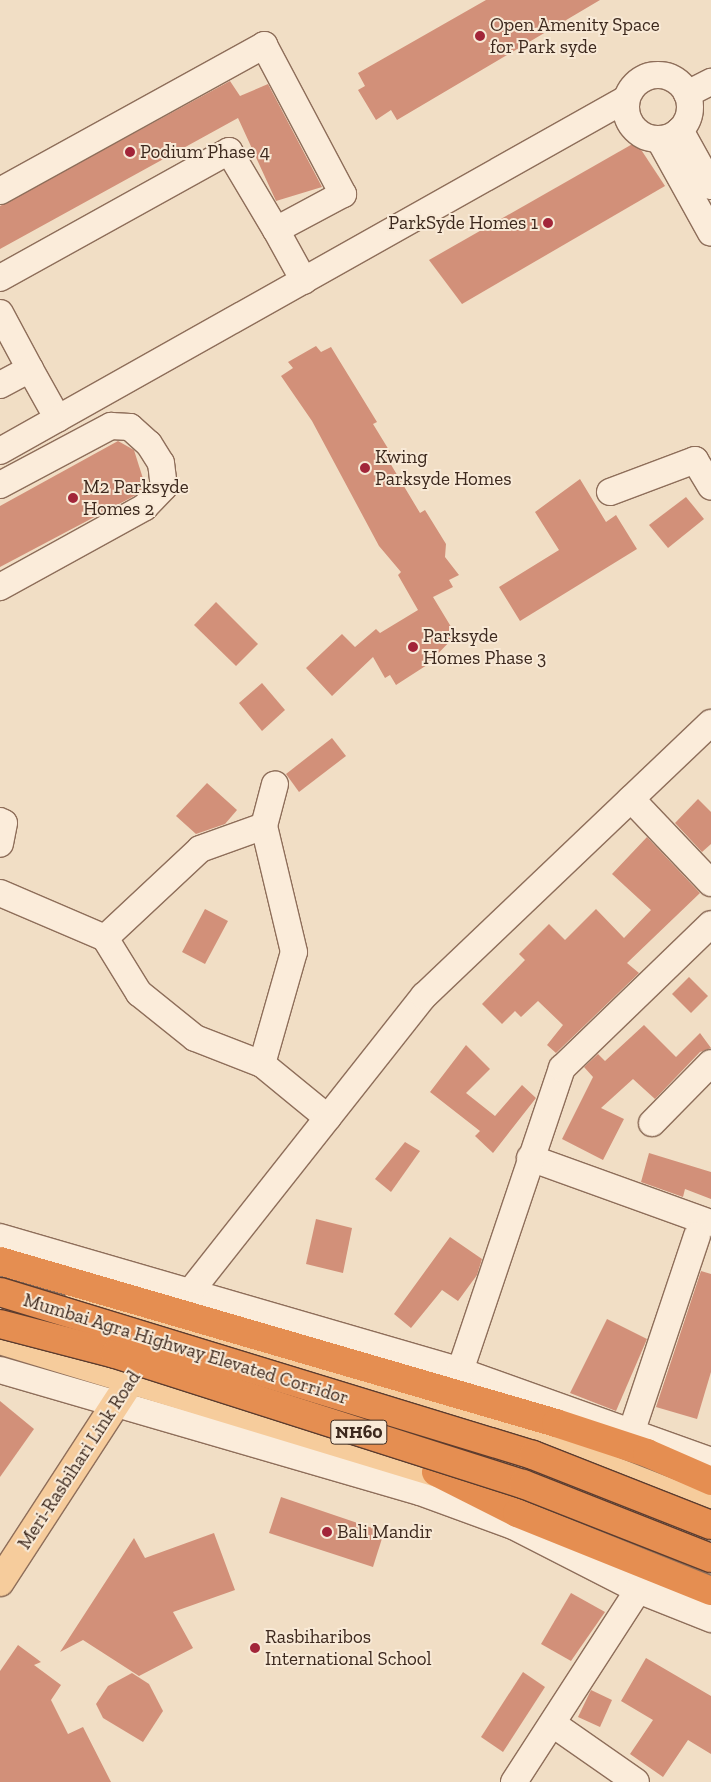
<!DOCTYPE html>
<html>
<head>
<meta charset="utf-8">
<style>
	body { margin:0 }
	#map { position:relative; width:711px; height:1782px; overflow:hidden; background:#f1dec5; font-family:"Zilla Slab",serif }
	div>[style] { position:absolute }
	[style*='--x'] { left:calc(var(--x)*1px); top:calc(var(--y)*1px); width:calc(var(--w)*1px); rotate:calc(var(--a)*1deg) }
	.building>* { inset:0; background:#d29079 }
	.roads { filter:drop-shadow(1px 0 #8e6e5a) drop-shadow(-1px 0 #8e6e5a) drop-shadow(0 1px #8e6e5a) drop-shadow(0 -1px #8e6e5a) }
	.minor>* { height:26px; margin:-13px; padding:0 13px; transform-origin:13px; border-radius:13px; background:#fbecda }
	.minor>.ring { margin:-13px; padding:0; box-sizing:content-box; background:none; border:26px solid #fbecda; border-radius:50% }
	.major>* { height:28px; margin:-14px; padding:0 14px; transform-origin:14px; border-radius:14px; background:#f6cc9c }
	.highway>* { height:28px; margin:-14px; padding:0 14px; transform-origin:14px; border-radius:14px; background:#e58e51 }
	.bridges { filter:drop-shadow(1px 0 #5c3c2e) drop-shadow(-1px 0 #5c3c2e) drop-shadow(0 1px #5c3c2e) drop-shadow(0 -1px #5c3c2e) }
	.highway-bridge>* { height:28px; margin:-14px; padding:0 14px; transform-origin:14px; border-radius:14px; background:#e58e51 }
	.dots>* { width:14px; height:14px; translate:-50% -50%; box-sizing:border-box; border:2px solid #f8e9d6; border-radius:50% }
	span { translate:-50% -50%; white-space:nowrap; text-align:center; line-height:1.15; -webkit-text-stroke:4px #f8e9d6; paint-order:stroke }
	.shield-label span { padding:1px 4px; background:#f8e9d6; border:1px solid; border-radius:4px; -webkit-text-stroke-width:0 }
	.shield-label { font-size:18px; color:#3d291e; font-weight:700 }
	.poi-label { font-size:19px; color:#3d291e }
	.left { translate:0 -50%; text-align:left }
	.right { translate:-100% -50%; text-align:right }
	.street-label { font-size:19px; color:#3d291e }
</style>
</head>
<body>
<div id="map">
	<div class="building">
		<i style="clip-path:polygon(486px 0,600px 0,397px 120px,391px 110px,376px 120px,358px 90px,365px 86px,358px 73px)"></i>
		<i style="clip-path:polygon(230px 81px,240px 96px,268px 84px,322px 187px,276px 201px,238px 118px,0 249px,0 206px)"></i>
		<i style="clip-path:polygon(636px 142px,665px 186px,462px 304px,429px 260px)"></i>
		<i style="clip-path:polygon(316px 346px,321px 352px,331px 347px,377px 422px,373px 424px,392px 455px,387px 458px,420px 513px,425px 510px,446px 544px,445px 557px,459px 575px,449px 580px,453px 587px,433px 597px,456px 635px,427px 665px,396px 685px,390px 675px,385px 678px,373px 657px,332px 696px,306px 668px,342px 634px,355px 647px,376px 629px,380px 633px,418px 610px,398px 575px,401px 572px,379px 546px,312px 421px,281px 376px,293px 368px,288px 362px)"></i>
		<i style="clip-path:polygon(118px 441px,134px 450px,145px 485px,136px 495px,0 567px,0 506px)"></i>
		<i style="clip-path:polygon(580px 479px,606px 522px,616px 515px,637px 549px,520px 621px,499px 587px,559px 550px,535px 512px)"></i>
		<i style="clip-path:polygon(686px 497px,704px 519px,668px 548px,649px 525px)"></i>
		<i style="clip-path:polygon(216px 602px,258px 644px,236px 666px,194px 625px)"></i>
		<i style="clip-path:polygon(262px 683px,285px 710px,262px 731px,239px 703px)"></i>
		<i style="clip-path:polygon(332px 738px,346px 756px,299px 792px,286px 774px)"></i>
		<i style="clip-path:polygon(207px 783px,237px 810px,225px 824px,196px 834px,176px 816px)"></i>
		<i style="clip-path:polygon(698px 799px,711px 812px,711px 844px,702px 852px,675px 823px)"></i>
		<i style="clip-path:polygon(647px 837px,700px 893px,627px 963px,639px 973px,556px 1053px,547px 1045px,563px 1025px,538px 1001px,521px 1017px,515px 1011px,502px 1024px,482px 1004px,525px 960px,519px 954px,549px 924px,565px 940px,596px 909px,624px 938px,651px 910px,612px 874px)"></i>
		<i style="clip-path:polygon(205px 909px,228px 921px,205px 964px,182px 952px)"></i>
		<i style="clip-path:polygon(689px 977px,708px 996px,691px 1013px,672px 994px)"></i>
		<i style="clip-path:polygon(644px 1025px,676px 1057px,700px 1033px,711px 1048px,700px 1052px,655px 1099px,633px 1079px,601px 1108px,624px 1119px,603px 1160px,562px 1139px,593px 1077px,584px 1067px,598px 1054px,605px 1061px)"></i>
		<i style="clip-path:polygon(466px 1045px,490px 1069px,466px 1093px,495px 1116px,522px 1085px,536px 1098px,493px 1153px,475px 1136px,480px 1131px,430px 1092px)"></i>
		<i style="clip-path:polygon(405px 1142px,420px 1151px,391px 1192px,375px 1179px)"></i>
		<i style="clip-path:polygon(649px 1153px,711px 1172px,711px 1199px,685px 1189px,683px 1197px,641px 1182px)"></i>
		<i style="clip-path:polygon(316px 1219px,352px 1228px,343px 1273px,306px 1264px)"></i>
		<i style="clip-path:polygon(450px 1237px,482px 1259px,477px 1275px,458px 1301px,442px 1290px,411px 1328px,394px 1314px)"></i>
		<i style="clip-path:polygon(701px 1271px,711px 1274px,711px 1372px,697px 1419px,656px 1407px)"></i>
		<i style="clip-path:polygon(607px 1319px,647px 1339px,616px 1411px,570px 1393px)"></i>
		<i style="clip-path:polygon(0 1401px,34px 1429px,0 1477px)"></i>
		<i style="clip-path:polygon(281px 1497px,384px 1532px,373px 1567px,269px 1533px)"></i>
		<i style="clip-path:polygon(214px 1533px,235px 1590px,173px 1612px,193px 1648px,139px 1676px,83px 1640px,60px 1652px,134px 1538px,145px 1558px)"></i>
		<i style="clip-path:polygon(571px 1593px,605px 1612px,571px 1661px,541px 1644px)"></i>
		<i style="clip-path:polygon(18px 1645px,41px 1662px,34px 1665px,61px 1685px,51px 1700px,68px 1734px,83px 1727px,111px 1782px,0 1782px,0 1671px)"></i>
		<i style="clip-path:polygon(646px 1658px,711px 1696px,711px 1754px,688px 1740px,663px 1777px,630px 1754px,653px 1720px,621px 1701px)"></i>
		<i style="clip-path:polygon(523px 1672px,545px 1687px,503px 1752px,481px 1737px)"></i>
		<i style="clip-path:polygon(132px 1673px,149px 1684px,163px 1711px,143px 1742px,103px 1718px,96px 1704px,108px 1686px)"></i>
		<i style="clip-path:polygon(591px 1690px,612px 1700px,600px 1727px,578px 1717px)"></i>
	</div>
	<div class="roads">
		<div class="minor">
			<i class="ring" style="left:626px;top:75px;width:38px;height:38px"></i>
			<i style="--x:687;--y:94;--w:27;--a:-27"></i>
			<i style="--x:680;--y:130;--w:64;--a:61"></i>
			<i style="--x:659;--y:139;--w:107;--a:61"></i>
			<i style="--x:0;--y:191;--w:302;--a:-28.9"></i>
			<i style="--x:264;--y:45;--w:169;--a:62.1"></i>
			<i style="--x:343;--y:194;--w:76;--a:151.8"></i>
			<i style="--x:276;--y:230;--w:58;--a:61.2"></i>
			<i style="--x:0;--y:278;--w:262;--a:-29"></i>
			<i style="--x:229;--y:151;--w:92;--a:59.3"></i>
			<i style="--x:0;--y:313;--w:64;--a:61.8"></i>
			<i style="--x:0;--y:385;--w:34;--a:-28"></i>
			<i style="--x:30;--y:369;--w:57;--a:60.8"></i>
			<i style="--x:0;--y:451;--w:718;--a:-29.35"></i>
			<i style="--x:0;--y:485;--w:126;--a:-28"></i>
			<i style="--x:111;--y:426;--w:19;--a:3"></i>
			<i style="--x:130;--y:427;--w:25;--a:42"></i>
			<i style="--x:149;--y:444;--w:22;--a:58"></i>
			<i style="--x:161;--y:463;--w:24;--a:83"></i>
			<i style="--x:164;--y:487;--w:28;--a:134"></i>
			<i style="--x:145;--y:507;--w:166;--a:151.1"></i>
			<i style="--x:610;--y:492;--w:91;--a:-20.6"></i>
			<i style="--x:695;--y:460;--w:31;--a:59"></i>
			<i style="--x:631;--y:799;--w:116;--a:46.4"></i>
			<i style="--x:0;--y:821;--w:4;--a:27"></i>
			<i style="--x:4;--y:823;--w:21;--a:101"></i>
			<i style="--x:0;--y:893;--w:114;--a:23.2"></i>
			<i style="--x:105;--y:938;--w:65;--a:58.3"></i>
			<i style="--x:139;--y:993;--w:72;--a:38.8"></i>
			<i style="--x:195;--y:1038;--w:72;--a:21.2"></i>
			<i style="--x:262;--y:1064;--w:85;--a:39.3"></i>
			<i style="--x:105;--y:938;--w:130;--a:-43.1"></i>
			<i style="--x:200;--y:849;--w:68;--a:-19.8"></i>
			<i style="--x:262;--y:1064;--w:116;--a:-74.1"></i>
			<i style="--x:294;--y:952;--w:130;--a:-103.4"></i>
			<i style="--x:264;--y:826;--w:43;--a:-75.3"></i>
			<i style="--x:652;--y:1123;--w:84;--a:-45.5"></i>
			<i style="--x:530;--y:1158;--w:192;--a:19.8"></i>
			<i style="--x:0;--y:1237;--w:479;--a:16.2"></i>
			<i style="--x:460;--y:1371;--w:267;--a:19.7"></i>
			<i style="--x:175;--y:1311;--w:402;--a:-51.7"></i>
			<i style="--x:424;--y:996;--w:396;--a:-43.6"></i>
			<i style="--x:0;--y:1370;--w:437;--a:16.2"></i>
			<i style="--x:420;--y:1492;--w:99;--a:20.1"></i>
			<i style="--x:513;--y:1526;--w:140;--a:27.1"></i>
			<i style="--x:638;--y:1590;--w:79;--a:21.7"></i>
			<i style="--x:460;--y:1371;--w:320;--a:-71.4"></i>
			<i style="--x:562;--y:1068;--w:207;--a:-44"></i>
			<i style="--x:632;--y:1430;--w:205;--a:-71.5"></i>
			<i style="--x:553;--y:1724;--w:101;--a:34.9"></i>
			<i style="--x:514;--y:1782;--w:229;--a:-57.1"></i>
		</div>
		<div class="major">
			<i style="--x:78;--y:1302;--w:477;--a:16.8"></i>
			<i style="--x:535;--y:1440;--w:189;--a:21.4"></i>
			<i style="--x:0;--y:1340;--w:479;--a:16.9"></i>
			<i style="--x:0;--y:1582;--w:261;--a:-57"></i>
		</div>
		<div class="highway">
			<i style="--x:0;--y:1261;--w:579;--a:16.24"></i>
			<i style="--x:556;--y:1423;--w:96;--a:18.2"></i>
			<i style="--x:647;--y:1453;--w:70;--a:23.6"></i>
			<i style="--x:436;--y:1472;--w:91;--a:26.8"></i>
			<i style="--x:517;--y:1513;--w:209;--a:21.9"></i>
		</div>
	</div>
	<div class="bridges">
		<div class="highway-bridge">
			<i style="--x:0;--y:1292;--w:557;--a:17"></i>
			<i style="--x:533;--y:1455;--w:191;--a:21.5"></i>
			<i style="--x:0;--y:1324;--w:119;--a:14.6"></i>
			<i style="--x:115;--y:1354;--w:428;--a:17.7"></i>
			<i style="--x:523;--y:1484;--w:202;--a:21.5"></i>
		</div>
	</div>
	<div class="dots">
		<i style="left:480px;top:36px;background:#a22539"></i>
		<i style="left:130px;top:152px;background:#a22539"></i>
		<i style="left:548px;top:223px;background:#a22539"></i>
		<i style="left:365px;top:468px;background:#a22539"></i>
		<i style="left:73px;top:498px;background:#a22539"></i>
		<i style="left:413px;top:647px;background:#a22539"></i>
		<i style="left:327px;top:1532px;background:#a22539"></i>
		<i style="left:255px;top:1648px;background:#a22539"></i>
	</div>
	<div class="shield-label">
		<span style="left:359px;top:1432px">NH60</span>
	</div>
	<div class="poi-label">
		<span class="left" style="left:490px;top:36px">Open Amenity Space<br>for Park syde</span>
		<span class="left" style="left:140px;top:152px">Podium Phase 4</span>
		<span class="right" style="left:538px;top:223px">ParkSyde Homes 1</span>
		<span class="left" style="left:375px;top:468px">Kwing<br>Parksyde Homes</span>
		<span class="left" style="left:83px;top:498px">M2 Parksyde<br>Homes 2</span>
		<span class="left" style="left:423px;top:647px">Parksyde<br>Homes Phase 3</span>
		<span class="left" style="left:337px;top:1532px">Bali Mandir</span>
		<span class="left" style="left:265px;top:1648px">Rasbiharibos<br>International School</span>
	</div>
	<div class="street-label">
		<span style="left:186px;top:1349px;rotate:17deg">Mumbai Agra Highway Elevated Corridor</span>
		<span style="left:79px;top:1460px;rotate:-57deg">Meri-Rasbihari Link Road</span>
	</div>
</div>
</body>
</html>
